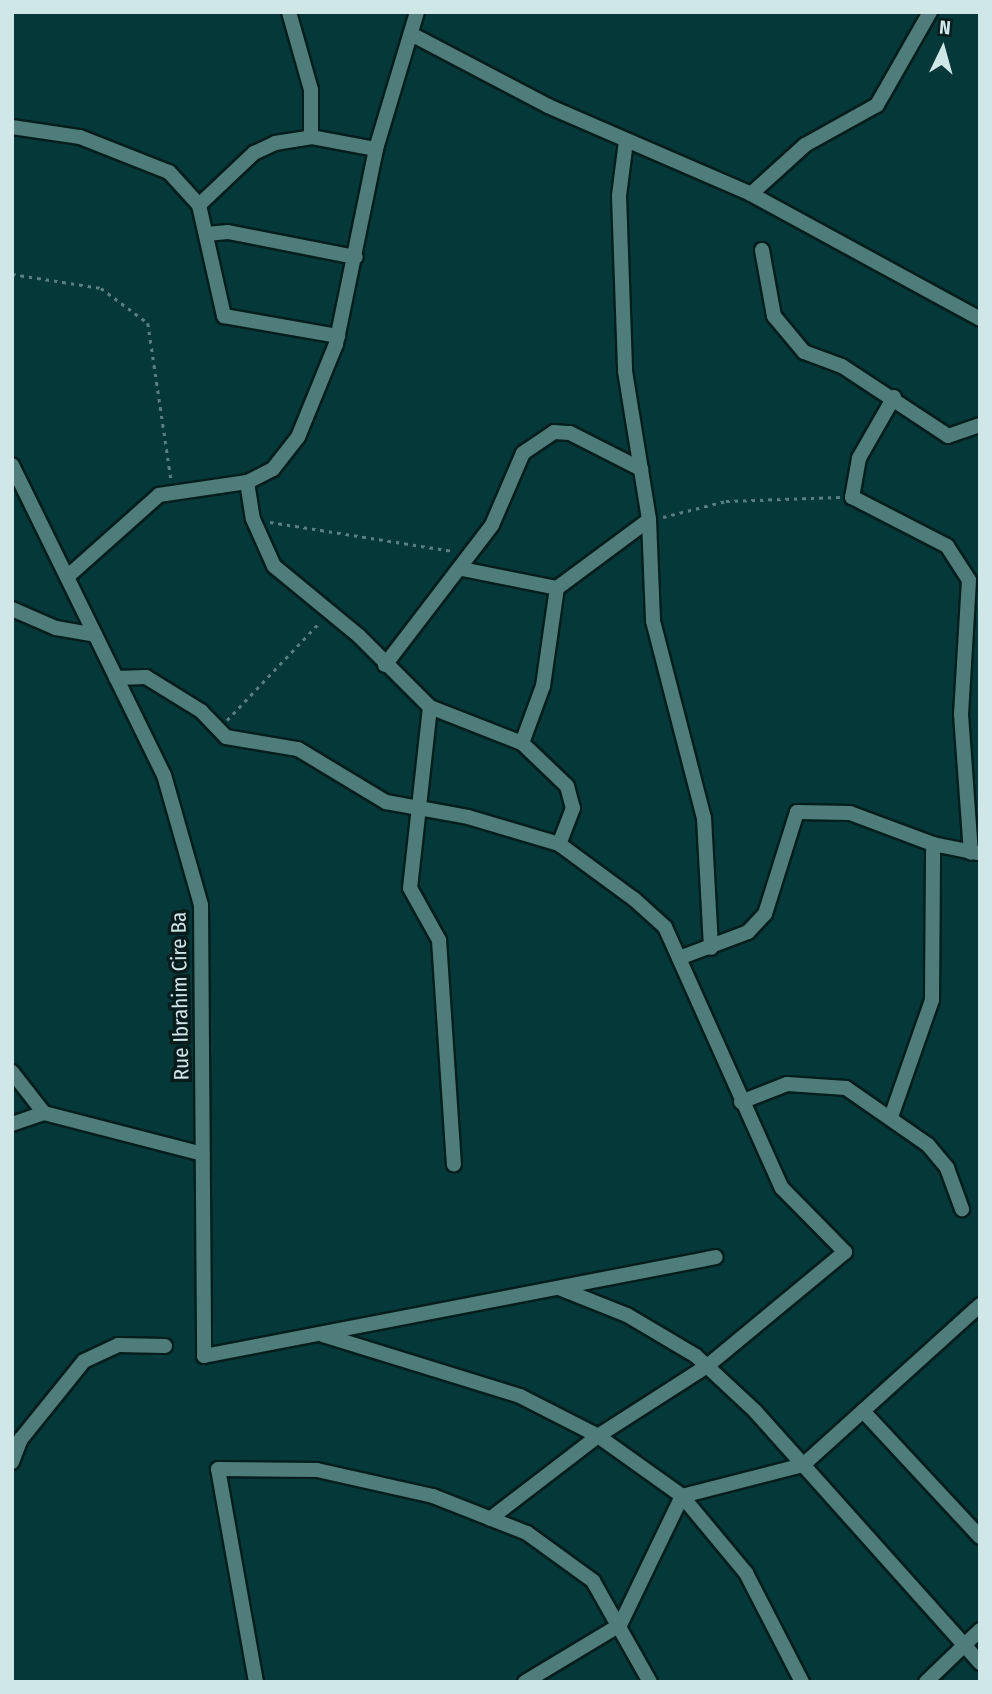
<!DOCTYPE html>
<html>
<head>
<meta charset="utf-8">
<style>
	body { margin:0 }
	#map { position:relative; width:992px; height:1694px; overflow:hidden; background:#053839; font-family:"Fira Sans Condensed",sans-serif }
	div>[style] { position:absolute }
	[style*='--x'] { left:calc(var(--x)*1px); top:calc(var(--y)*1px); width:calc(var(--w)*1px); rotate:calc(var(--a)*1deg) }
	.path>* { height:2.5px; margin-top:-1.25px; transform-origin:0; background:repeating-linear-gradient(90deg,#598081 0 3.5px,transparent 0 8.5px) }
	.roads { filter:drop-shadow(2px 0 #051d1d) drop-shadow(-2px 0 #051d1d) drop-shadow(0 2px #051d1d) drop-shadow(0 -2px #051d1d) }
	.street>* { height:14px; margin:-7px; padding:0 7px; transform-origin:7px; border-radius:7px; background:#4f7d7c }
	span { translate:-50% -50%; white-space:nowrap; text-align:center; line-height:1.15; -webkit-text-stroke:7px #091c1c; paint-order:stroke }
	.street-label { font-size:21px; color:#d0e7e7 }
	.frame { position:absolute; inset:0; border:14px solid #d0e7e7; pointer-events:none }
	.north { position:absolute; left:908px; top:14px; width:70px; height:70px; -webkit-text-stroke:5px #091c1c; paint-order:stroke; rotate:5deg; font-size:19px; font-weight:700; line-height:28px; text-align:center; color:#d0e7e7 }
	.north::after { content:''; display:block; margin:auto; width:24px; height:32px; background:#d0e7e7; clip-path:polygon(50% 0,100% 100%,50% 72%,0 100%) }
</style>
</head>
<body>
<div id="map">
	<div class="path">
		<i style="--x:12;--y:274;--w:90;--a:8.9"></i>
		<i style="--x:101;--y:288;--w:59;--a:36.7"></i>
		<i style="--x:148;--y:323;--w:158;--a:81.6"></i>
		<i style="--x:663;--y:517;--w:65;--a:-14.3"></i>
		<i style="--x:726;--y:501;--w:114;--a:-2"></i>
		<i style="--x:270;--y:522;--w:185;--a:9"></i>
		<i style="--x:227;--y:720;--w:134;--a:-46.5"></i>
	</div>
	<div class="roads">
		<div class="street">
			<i style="--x:289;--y:12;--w:81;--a:74.2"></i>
			<i style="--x:311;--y:90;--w:47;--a:90"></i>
			<i style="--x:417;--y:12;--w:143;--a:106.7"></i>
			<i style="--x:376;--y:149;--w:199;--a:101.6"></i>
			<i style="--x:336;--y:344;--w:100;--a:112.2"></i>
			<i style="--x:298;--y:437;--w:41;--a:128"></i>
			<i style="--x:273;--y:469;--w:29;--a:153"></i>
			<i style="--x:247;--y:482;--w:37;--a:81"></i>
			<i style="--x:253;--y:519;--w:51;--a:65.9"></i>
			<i style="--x:274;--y:566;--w:110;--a:39.5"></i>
			<i style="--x:359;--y:636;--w:100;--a:45"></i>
			<i style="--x:430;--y:707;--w:99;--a:21.4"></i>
			<i style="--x:522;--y:743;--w:62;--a:43.7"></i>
			<i style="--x:567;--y:786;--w:23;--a:75"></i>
			<i style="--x:573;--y:808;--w:39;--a:111"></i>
			<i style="--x:411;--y:34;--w:155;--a:27.7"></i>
			<i style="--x:548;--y:106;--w:221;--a:23.4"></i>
			<i style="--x:751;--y:194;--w:261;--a:28.6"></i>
			<i style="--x:12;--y:127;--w:69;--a:8.4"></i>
			<i style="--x:80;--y:137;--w:96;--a:21.5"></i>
			<i style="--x:169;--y:172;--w:45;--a:47.7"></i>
			<i style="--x:199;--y:205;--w:114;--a:77.3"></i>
			<i style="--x:224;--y:316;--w:116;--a:10"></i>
			<i style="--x:626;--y:141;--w:55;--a:97.3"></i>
			<i style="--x:619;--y:196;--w:175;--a:88"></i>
			<i style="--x:625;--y:371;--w:151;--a:80.8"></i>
			<i style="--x:649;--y:520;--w:101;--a:87.7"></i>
			<i style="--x:653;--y:621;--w:203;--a:75.5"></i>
			<i style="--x:704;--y:818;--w:130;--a:86.9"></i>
			<i style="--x:751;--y:194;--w:73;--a:-42.2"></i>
			<i style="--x:805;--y:145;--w:82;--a:-29.1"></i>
			<i style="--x:877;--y:105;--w:107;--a:-60.3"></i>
			<i style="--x:199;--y:205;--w:76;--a:-43.4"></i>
			<i style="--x:254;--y:153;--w:23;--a:-25"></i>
			<i style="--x:275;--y:143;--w:36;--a:-9"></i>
			<i style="--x:311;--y:137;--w:66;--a:10.5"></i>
			<i style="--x:206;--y:234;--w:22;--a:-5"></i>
			<i style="--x:228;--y:232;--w:130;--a:11.1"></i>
			<i style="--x:762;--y:250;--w:67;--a:79.7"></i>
			<i style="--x:774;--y:316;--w:47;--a:50.2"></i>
			<i style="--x:804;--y:352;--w:40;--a:20.2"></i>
			<i style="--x:842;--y:366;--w:127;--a:33.4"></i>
			<i style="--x:948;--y:436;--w:34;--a:-19"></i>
			<i style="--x:894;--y:397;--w:70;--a:119.8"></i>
			<i style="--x:859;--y:458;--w:40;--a:100"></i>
			<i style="--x:852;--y:497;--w:107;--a:27.3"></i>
			<i style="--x:947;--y:546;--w:40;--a:57.1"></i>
			<i style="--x:969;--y:580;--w:134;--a:93.4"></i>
			<i style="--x:961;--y:714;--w:139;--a:85.9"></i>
			<i style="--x:12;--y:465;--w:345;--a:63.9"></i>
			<i style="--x:164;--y:775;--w:135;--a:74.1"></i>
			<i style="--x:201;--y:905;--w:451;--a:89.6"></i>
			<i style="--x:204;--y:1356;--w:521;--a:-10.94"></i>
			<i style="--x:462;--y:569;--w:97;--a:11.3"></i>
			<i style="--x:67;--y:577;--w:123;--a:-41.7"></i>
			<i style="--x:159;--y:495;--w:89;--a:-8.4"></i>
			<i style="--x:12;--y:609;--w:48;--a:23.4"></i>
			<i style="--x:56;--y:628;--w:40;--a:10"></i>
			<i style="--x:385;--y:665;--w:176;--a:-52.6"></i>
			<i style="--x:492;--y:525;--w:78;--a:-66.7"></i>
			<i style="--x:523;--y:453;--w:37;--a:-34"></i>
			<i style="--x:554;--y:432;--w:16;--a:4"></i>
			<i style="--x:570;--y:433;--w:80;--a:26.9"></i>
			<i style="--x:116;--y:678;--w:30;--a:-2"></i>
			<i style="--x:146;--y:677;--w:65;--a:31.7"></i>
			<i style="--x:201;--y:711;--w:36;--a:46"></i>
			<i style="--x:226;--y:737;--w:73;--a:9.5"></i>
			<i style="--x:298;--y:749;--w:103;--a:31.1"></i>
			<i style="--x:386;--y:802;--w:83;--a:10.4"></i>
			<i style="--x:468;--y:817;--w:95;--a:16.5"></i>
			<i style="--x:559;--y:844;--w:93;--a:36.3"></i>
			<i style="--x:634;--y:899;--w:42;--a:42.1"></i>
			<i style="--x:665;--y:927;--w:286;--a:65.9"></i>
			<i style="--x:782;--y:1188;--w:90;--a:45.5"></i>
			<i style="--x:845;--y:1252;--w:179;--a:140.4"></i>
			<i style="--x:707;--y:1366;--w:130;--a:147.3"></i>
			<i style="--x:598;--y:1436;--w:136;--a:142.5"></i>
			<i style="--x:430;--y:707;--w:182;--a:96.3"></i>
			<i style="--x:410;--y:888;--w:60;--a:60.9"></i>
			<i style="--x:439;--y:940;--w:225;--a:86.2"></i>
			<i style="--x:522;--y:743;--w:61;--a:-69.8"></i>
			<i style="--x:543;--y:686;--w:99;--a:-81.9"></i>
			<i style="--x:557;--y:588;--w:114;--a:-36.5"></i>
			<i style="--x:679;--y:958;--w:74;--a:-20.6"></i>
			<i style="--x:748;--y:932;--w:25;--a:-47"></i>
			<i style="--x:765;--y:914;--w:107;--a:-72.6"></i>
			<i style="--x:797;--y:812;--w:53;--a:1.1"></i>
			<i style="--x:850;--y:813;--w:89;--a:20.5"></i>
			<i style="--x:933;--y:844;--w:46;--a:11.3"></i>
			<i style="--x:12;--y:1072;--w:52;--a:52"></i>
			<i style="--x:741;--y:1102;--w:49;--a:-21.4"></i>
			<i style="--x:787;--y:1084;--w:59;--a:3.9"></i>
			<i style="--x:846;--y:1088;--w:100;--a:34.8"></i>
			<i style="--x:928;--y:1145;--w:30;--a:50"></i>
			<i style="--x:947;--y:1168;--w:44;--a:69.9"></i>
			<i style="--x:891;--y:1117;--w:124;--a:-70.7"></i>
			<i style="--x:932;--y:1000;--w:156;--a:-89.6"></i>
			<i style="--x:12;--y:1124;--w:34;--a:-19"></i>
			<i style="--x:44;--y:1113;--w:164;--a:14.5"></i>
			<i style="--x:559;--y:1288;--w:73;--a:21.7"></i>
			<i style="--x:627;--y:1315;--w:80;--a:30.7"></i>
			<i style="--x:696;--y:1356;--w:81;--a:43"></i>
			<i style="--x:755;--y:1411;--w:338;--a:48.2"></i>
			<i style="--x:323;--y:1335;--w:206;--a:17.2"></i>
			<i style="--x:520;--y:1396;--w:88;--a:27.1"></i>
			<i style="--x:598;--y:1436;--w:103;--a:35.5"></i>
			<i style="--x:682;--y:1496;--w:100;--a:50.3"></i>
			<i style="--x:746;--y:1573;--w:123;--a:62.8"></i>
			<i style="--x:863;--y:1411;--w:172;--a:47.1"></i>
			<i style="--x:12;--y:1462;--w:25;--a:-69"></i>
			<i style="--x:21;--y:1439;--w:100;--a:-51.1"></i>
			<i style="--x:84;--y:1361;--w:38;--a:-25"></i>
			<i style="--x:118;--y:1345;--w:47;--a:1.2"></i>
			<i style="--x:256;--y:1682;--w:216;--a:-100.1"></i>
			<i style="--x:218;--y:1469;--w:99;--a:0.6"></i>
			<i style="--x:317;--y:1470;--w:119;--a:12.6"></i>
			<i style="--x:433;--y:1496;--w:101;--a:21.5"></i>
			<i style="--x:527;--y:1533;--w:82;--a:36"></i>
			<i style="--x:593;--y:1581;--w:116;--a:60.6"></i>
			<i style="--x:525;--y:1682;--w:111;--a:-31"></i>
			<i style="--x:620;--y:1625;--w:143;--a:-64.3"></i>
			<i style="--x:682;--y:1496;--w:125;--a:-14.4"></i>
			<i style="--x:803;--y:1465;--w:239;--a:-42.1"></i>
			<i style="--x:926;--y:1682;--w:75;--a:-43.9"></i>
		</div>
	</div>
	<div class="street-label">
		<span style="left:180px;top:996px;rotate:-91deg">Rue Ibrahim Cire Ba</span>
	</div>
	<div class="frame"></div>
	<div class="north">N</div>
</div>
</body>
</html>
